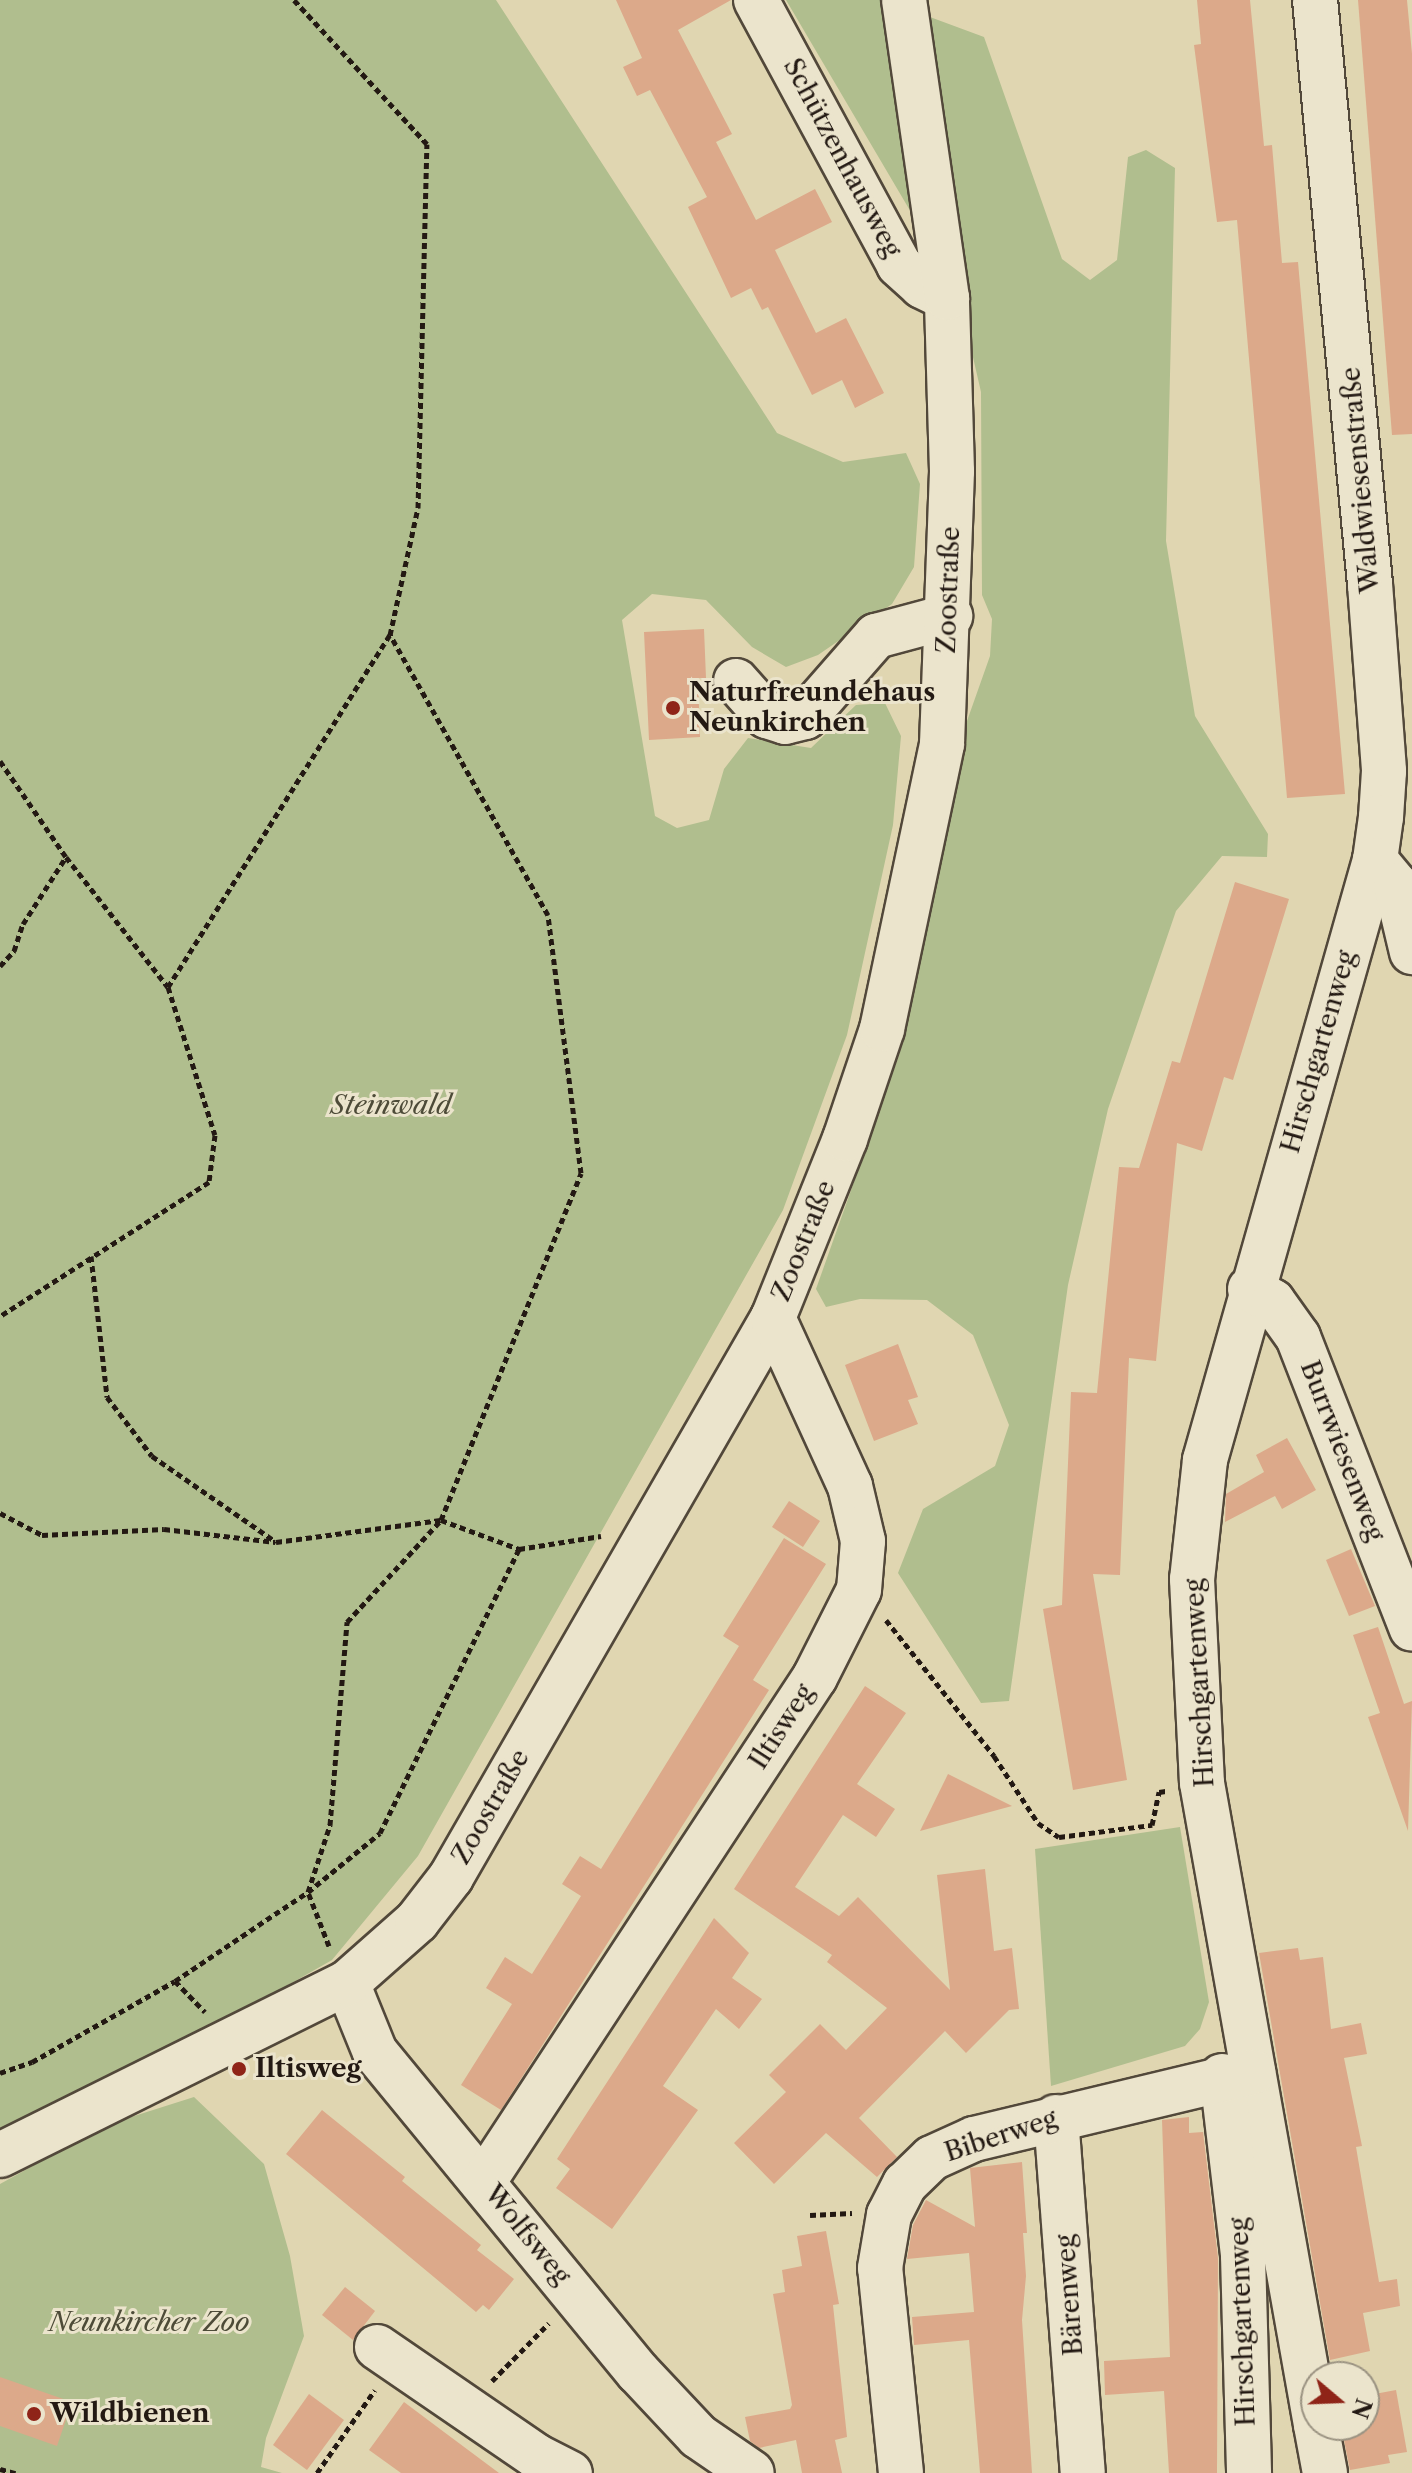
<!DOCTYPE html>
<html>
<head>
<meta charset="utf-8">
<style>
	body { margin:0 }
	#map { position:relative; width:1412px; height:2473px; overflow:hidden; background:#e0d6b1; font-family:"Libre Caslon Text",serif }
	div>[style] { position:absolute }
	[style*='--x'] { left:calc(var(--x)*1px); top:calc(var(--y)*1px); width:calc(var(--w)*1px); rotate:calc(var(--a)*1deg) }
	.green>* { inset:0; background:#b0be8e }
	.building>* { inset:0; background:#dca98a }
	.path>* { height:5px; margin-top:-2.5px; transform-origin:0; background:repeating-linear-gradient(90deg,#231913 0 6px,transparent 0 10px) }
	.roads { filter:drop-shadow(2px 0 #52483a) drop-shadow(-2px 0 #52483a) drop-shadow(0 2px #52483a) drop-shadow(0 -2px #52483a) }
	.minor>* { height:44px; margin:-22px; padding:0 22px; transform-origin:22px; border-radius:22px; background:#ebe4cc }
	.dots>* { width:22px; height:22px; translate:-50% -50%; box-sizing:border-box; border:4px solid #ebe4cc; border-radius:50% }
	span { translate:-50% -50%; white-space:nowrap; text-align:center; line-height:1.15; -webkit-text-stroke:6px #ebe4cc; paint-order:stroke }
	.street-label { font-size:26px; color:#231913 }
	.poi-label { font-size:26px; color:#231913; font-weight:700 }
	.left { translate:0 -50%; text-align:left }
	.park-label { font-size:26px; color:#4d4b38; font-style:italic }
	.north { position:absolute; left:1300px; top:2361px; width:80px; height:80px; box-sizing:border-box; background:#ebe4cc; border:2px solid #9b9382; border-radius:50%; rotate:109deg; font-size:22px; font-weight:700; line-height:32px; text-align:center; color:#231913 }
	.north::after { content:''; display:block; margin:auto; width:28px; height:36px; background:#8f2418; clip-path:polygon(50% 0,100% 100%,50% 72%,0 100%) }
</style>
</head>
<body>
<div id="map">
	<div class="green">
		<i style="clip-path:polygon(0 0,496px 0,777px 433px,843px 462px,906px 453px,920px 484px,914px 567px,892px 604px,818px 655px,786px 667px,752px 647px,706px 600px,652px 594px,622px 620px,655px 816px,677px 828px,709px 820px,724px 769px,748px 738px,811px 748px,856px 705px,885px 703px,901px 736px,893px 825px,847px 1035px,783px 1210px,418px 1856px,332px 1960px,239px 2013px,0 2133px)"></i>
		<i style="clip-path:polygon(786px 0,884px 0,984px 37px,1062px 259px,1090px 280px,1117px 260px,1128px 157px,1146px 150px,1175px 168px,1166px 541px,1195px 716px,1268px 834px,1267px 857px,1222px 856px,1176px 911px,1108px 1109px,1068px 1285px,1009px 1701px,981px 1703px,898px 1573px,923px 1509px,995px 1466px,1009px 1425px,973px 1335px,927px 1300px,860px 1299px,826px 1307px,816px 1289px,899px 1055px,967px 721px,990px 656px,992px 619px,982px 595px,981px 392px,958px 292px)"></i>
		<i style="clip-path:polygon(1180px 1827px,1209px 2002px,1200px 2029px,1185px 2046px,1051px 2086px,1035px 1849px)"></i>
		<i style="clip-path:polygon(194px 2097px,264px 2164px,290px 2256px,304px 2336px,266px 2438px,261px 2467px,282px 2473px,0 2473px,0 2184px,109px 2124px)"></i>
	</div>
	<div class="building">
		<i style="clip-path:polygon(616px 0,731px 0,678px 30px,732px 134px,716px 142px,756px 220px,815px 189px,832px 222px,775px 250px,816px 333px,846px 318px,884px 393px,855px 408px,842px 380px,812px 395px,768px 307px,762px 310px,751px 288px,731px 298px,688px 207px,707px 197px,650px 90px,637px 96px,623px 67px,642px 58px)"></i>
		<i style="clip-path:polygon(1197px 0,1250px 0,1264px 146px,1272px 145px,1282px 263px,1298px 262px,1345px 794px,1287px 798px,1237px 220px,1217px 222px,1194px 45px,1201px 44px)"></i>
		<i style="clip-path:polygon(1358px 0,1407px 0,1412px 54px,1412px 434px,1392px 435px)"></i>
		<i style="clip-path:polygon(704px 629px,706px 678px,698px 678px,700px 737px,649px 740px,644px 632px)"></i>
		<i style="clip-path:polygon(1235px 882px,1289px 899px,1233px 1080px,1224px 1077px,1202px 1151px,1177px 1143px,1156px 1361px,1129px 1358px,1120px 1575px,1093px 1574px,1127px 1780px,1073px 1790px,1043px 1609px,1062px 1605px,1071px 1392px,1097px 1393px,1119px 1167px,1139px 1168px,1172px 1061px,1180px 1063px)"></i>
		<i style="clip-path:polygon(898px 1344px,918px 1397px,908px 1400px,918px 1424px,874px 1441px,845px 1365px)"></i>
		<i style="clip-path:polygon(1287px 1438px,1316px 1490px,1282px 1509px,1275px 1496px,1225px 1522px,1226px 1494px,1264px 1472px,1256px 1455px)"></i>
		<i style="clip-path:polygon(789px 1501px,820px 1521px,803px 1547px,772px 1527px)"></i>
		<i style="clip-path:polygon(784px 1538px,826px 1564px,753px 1680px,769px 1690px,501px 2110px,461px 2085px,512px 2004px,486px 1988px,505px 1957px,532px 1974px,581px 1896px,562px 1884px,580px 1856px,601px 1869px,739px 1646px,723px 1636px)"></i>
		<i style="clip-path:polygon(1351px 1549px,1375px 1606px,1349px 1616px,1326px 1560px)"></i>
		<i style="clip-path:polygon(1378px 1627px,1404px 1704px,1412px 1701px,1408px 1831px,1368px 1717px,1380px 1713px,1353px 1635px)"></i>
		<i style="clip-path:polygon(865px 1686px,906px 1713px,857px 1784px,895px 1809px,876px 1837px,843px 1815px,795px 1887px,839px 1916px,858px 1897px,950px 1990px,937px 1875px,985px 1869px,994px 1951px,1012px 1948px,1019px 2009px,1009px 2010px,966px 2053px,945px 2031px,859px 2118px,897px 2157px,877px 2177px,826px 2133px,774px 2184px,734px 2143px,786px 2092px,769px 2075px,820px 2024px,846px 2050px,887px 2008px,827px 1962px,832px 1955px,734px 1889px)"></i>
		<i style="clip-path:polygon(948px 1774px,1012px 1806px,920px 1831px)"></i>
		<i style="clip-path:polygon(714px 1918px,749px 1953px,732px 1978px,762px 1999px,739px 2029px,716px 2009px,663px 2086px,698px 2110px,612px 2229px,556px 2188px,570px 2169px,557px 2159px)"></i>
		<i style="clip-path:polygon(1298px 1948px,1300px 1960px,1323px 1957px,1331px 2029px,1361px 2023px,1367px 2054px,1344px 2058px,1362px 2146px,1356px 2147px,1379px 2282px,1397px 2279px,1400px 2306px,1363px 2313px,1370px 2351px,1330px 2360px,1259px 1953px)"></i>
		<i style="clip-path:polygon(322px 2110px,405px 2177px,402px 2181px,481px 2245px,477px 2250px,514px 2279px,489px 2310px,483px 2305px,476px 2312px,286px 2154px)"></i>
		<i style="clip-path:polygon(1189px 2117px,1189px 2133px,1203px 2132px,1218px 2258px,1217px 2473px,1169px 2473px,1164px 2391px,1105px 2395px,1104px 2361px,1170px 2357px,1162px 2120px)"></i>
		<i style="clip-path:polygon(1022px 2162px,1027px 2233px,1023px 2233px,1026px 2276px,1022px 2320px,1032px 2473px,980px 2473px,969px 2340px,914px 2345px,912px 2317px,974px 2312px,969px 2253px,907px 2259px,913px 2225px,926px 2200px,975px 2227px,970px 2168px)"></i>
		<i style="clip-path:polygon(826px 2231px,839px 2304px,833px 2305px,847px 2437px,835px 2440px,842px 2473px,802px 2473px,796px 2440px,759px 2448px,750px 2441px,745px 2417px,790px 2409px,792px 2405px,773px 2294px,785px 2292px,782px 2270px,802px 2266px,797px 2236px)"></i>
		<i style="clip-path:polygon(345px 2287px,375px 2311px,353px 2340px,322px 2315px)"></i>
		<i style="clip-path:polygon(0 2377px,72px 2402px,57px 2446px,0 2426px)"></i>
		<i style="clip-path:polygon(1396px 2390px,1407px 2452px,1388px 2455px,1390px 2463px,1350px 2470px,1341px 2425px,1364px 2425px,1364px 2396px)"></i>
		<i style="clip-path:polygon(309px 2394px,344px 2420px,307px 2470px,273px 2445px)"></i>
		<i style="clip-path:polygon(404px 2402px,444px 2432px,499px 2473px,401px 2473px,369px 2450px)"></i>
	</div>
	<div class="path">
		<i style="--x:0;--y:761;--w:116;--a:55.5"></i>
		<i style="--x:66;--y:857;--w:165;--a:51.9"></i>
		<i style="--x:168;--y:987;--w:155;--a:72.4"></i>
		<i style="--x:215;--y:1135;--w:47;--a:97.3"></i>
		<i style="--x:209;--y:1182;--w:248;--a:147.3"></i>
		<i style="--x:0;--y:966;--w:21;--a:-47"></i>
		<i style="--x:14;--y:951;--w:28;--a:-72"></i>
		<i style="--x:23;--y:924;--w:80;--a:-57.3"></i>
		<i style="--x:168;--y:987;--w:416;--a:-57.8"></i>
		<i style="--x:390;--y:635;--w:130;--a:-77.6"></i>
		<i style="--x:418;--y:508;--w:364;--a:-88.6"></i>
		<i style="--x:427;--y:144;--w:196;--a:-132.7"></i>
		<i style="--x:91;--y:1256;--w:142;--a:83.5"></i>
		<i style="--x:107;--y:1397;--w:74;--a:52.7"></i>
		<i style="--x:152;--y:1456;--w:151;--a:34.7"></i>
		<i style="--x:276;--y:1542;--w:166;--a:-7.6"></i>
		<i style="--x:441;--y:1520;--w:83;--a:20.4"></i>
		<i style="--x:519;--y:1549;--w:83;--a:-9"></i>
		<i style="--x:0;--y:1513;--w:47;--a:27.6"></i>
		<i style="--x:42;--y:1535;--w:122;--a:-2.8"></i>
		<i style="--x:164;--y:1529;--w:112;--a:6.7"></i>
		<i style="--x:886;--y:1620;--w:174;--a:51.5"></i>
		<i style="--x:994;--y:1756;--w:80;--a:56.7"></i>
		<i style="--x:1038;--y:1823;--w:25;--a:34"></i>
		<i style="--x:1059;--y:1837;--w:94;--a:-7.4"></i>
		<i style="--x:1152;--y:1825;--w:34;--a:-78"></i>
		<i style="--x:1159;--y:1792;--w:7;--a:-8"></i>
		<i style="--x:329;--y:1946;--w:58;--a:-111.3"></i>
		<i style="--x:308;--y:1892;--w:71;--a:-71.8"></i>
		<i style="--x:330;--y:1825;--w:204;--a:-85.2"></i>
		<i style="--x:347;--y:1622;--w:139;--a:-47.3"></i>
		<i style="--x:441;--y:1520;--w:374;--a:-68"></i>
		<i style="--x:581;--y:1173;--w:260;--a:-97.3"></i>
		<i style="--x:548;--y:915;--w:322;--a:-119.4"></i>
		<i style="--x:175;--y:1981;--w:43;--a:45.9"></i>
		<i style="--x:0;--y:2073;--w:34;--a:-19"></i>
		<i style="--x:32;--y:2062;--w:164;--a:-29.5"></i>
		<i style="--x:175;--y:1981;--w:160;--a:-33.8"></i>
		<i style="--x:308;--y:1892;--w:93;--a:-39.3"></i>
		<i style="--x:380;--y:1833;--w:316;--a:-63.9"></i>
		<i style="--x:810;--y:2215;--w:42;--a:-2.7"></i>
		<i style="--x:492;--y:2381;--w:81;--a:-45.5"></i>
		<i style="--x:0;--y:2469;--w:16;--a:15"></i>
		<i style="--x:317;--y:2473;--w:101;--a:-55.1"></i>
	</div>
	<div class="roads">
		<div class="minor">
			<i style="--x:756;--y:0;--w:301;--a:61.6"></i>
			<i style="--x:899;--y:265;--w:31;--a:42"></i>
			<i style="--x:922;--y:286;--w:28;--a:26"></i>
			<i style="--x:1315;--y:0;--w:587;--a:84.62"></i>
			<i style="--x:1370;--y:584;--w:188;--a:85.7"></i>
			<i style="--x:1384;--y:771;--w:46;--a:93.7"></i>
			<i style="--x:1381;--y:817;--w:43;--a:97.9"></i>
			<i style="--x:1375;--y:860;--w:624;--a:105.82"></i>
			<i style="--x:1205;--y:1460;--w:120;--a:96.2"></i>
			<i style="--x:1192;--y:1579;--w:204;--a:87.2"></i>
			<i style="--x:1202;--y:1783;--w:652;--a:79.93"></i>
			<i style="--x:736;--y:681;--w:47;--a:48.5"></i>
			<i style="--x:767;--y:716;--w:19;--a:18"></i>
			<i style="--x:785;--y:722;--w:21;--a:-14"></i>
			<i style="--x:805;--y:717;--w:108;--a:-48.8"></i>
			<i style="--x:876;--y:636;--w:77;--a:-15.1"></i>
			<i style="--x:1375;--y:860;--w:33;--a:50"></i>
			<i style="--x:1396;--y:885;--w:69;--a:76.6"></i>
			<i style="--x:1250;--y:1289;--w:26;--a:29"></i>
			<i style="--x:1273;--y:1302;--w:43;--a:54.5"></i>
			<i style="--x:1298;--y:1337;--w:313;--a:68.7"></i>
			<i style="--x:347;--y:1983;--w:74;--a:67.9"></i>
			<i style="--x:375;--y:2052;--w:414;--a:50.6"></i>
			<i style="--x:638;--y:2372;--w:88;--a:46.8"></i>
			<i style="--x:698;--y:2436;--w:65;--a:34.4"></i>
			<i style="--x:1222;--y:2076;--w:181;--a:83.3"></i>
			<i style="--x:1243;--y:2256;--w:217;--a:88.4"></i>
			<i style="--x:1056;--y:2117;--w:357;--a:85.7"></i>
			<i style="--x:0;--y:2155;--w:387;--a:-26.4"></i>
			<i style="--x:347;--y:1983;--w:94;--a:-41.5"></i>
			<i style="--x:417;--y:1921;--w:56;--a:-52.3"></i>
			<i style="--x:451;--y:1877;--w:645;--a:-60.06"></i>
			<i style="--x:773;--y:1318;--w:193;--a:-68.1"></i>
			<i style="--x:845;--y:1139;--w:116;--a:-71.4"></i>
			<i style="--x:882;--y:1029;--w:291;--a:-78.1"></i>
			<i style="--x:942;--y:744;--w:273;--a:-87.9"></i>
			<i style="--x:952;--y:471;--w:173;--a:-91.7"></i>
			<i style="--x:947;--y:298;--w:301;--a:-98.2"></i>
			<i style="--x:484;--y:2181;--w:603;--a:-56.71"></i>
			<i style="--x:815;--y:1677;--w:97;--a:-63.2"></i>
			<i style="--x:859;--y:1590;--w:49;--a:-85.3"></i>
			<i style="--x:863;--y:1541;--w:57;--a:-103.3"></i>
			<i style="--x:850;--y:1486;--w:185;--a:-114.6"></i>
			<i style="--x:377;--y:2347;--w:193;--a:34.4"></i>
			<i style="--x:536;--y:2456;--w:38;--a:27"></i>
			<i style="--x:1316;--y:2425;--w:49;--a:79.4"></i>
			<i style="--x:901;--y:2473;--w:206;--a:-95.8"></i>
			<i style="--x:880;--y:2268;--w:54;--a:-80.4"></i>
			<i style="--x:889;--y:2215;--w:35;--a:-63"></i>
			<i style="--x:905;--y:2184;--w:37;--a:-44"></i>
			<i style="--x:932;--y:2158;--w:46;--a:-24.3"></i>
			<i style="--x:974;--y:2139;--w:287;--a:-13.5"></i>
		</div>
	</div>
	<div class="dots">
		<i style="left:673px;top:708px;background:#8f2418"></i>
		<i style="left:239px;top:2069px;background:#8f2418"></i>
		<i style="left:34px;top:2414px;background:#8f2418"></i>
	</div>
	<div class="street-label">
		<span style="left:842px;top:158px;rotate:62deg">Schützenhausweg</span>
		<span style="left:1361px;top:480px;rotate:-95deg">Waldwiesenstraße</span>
		<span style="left:949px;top:590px;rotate:-88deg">Zoostraße</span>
		<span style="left:1319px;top:1052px;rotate:-74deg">Hirschgartenweg</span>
		<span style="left:804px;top:1241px;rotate:-68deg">Zoostraße</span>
		<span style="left:1342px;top:1451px;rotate:69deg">Burrwiesenweg</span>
		<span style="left:1200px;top:1683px;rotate:-93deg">Hirschgartenweg</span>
		<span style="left:782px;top:1727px;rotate:-57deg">Iltisweg</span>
		<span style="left:491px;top:1807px;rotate:-60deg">Zoostraße</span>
		<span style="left:1001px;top:2136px;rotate:-18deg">Biberweg</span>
		<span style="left:527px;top:2235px;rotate:51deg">Wolfsweg</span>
		<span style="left:1070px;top:2295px;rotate:-94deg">Bärenweg</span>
		<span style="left:1243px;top:2322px;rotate:-92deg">Hirschgartenweg</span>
	</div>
	<div class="poi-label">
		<span class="left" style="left:689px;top:708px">Naturfreundehaus<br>Neunkirchen</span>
		<span class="left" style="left:255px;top:2069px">Iltisweg</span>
		<span class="left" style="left:50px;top:2414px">Wildbienen</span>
	</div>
	<div class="park-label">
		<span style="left:391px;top:1106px">Steinwald</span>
		<span style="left:149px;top:2323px">Neunkircher Zoo</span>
	</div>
	<div class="north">N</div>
</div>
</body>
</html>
